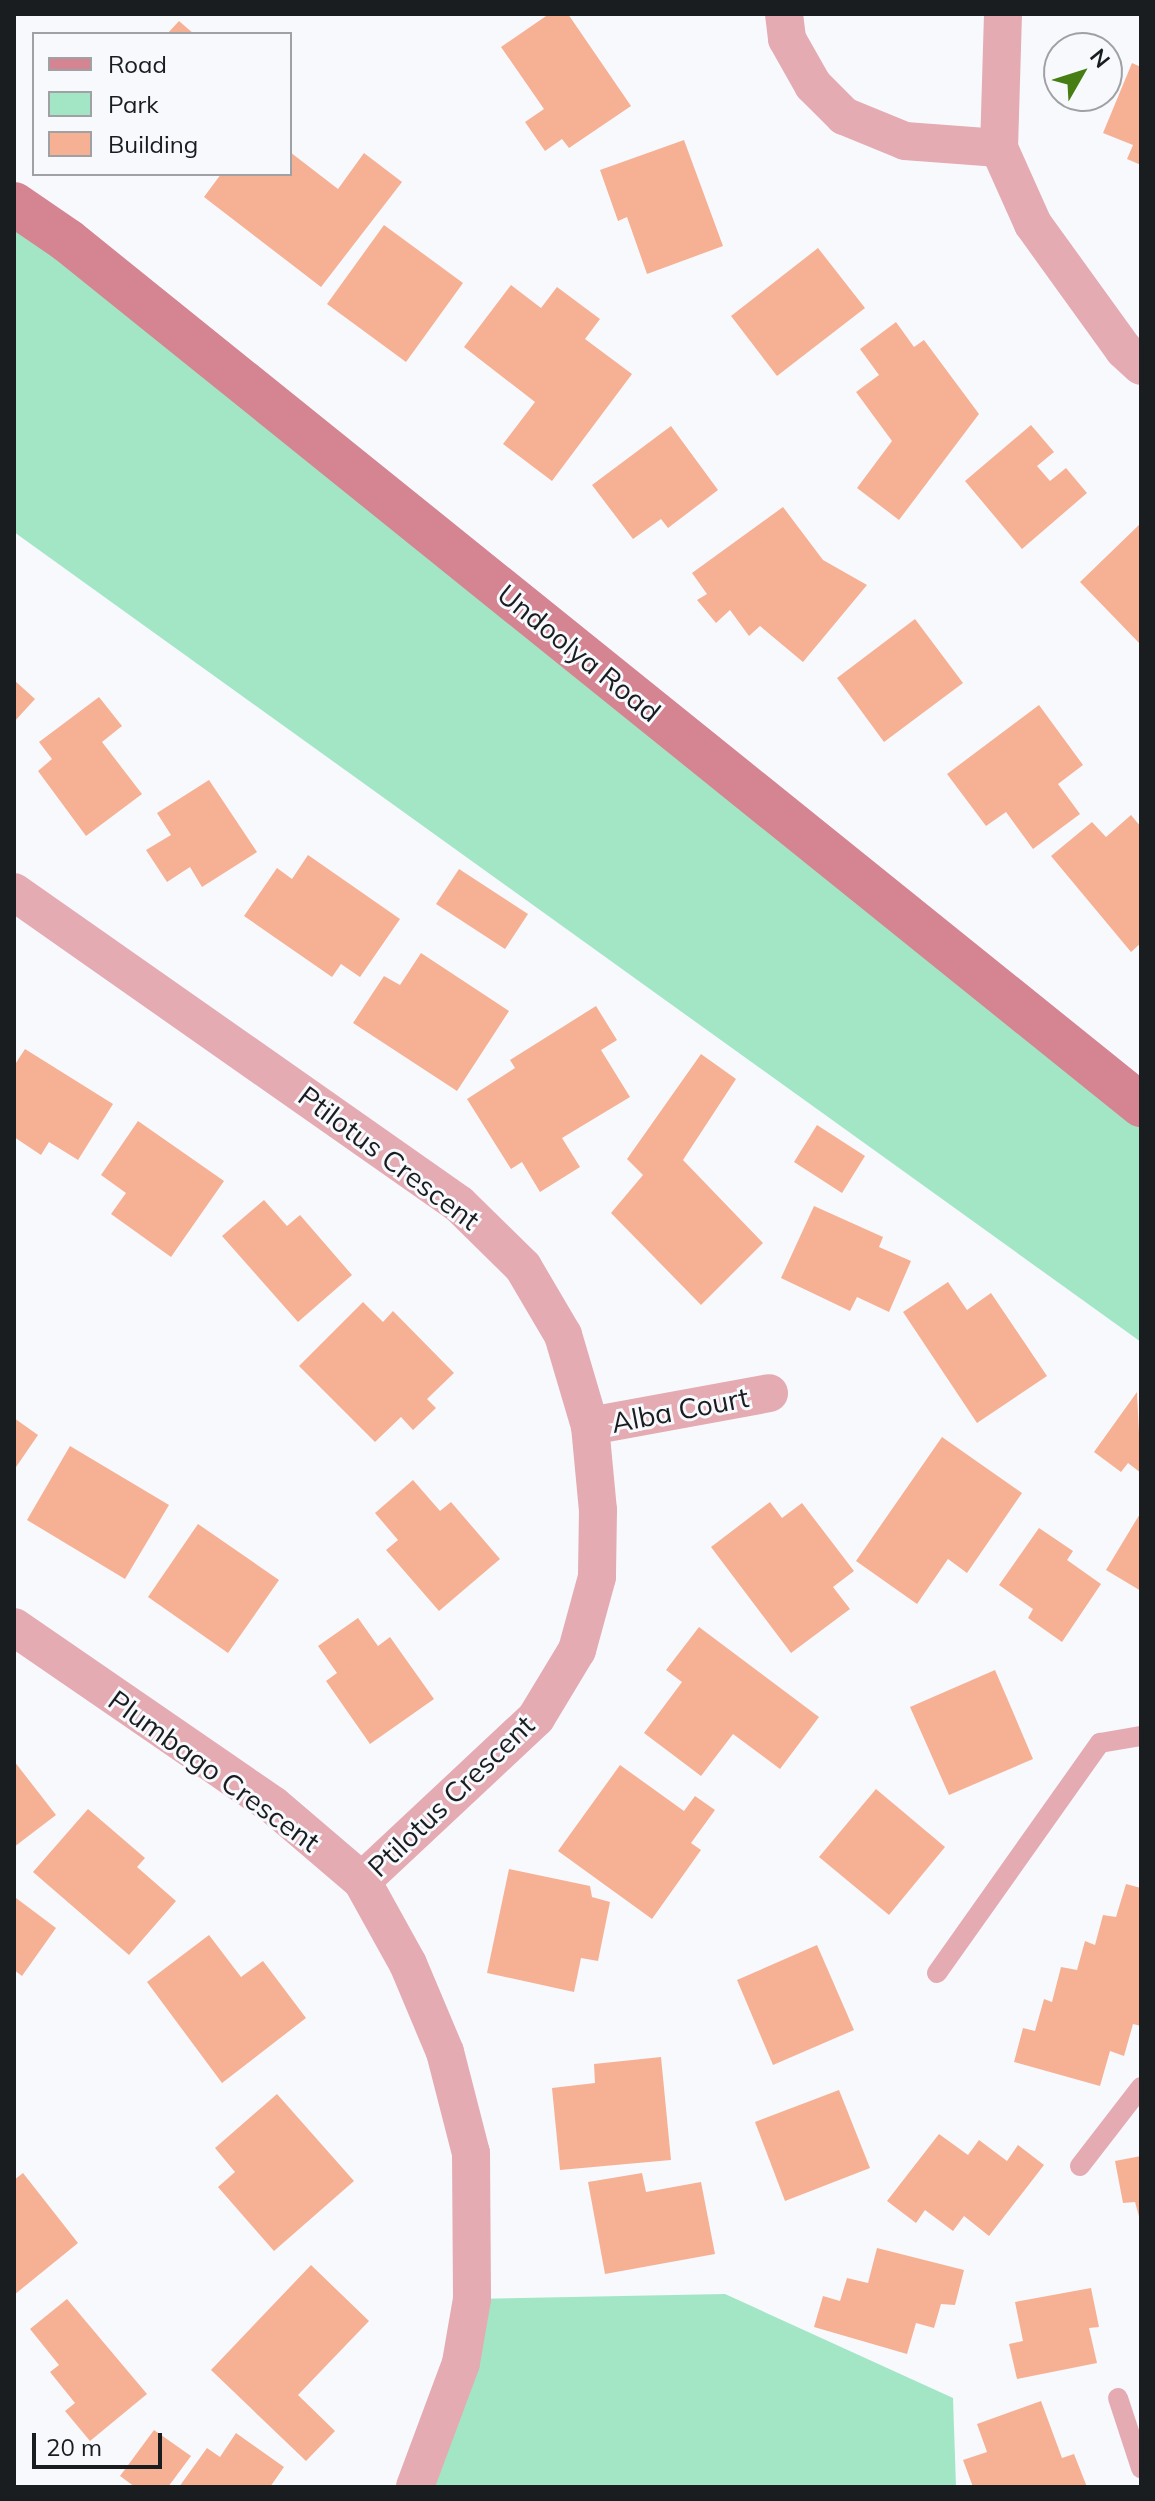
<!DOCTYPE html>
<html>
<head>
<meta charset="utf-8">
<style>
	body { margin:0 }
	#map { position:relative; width:1155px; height:2501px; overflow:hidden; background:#f7f9fd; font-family:Mulish,sans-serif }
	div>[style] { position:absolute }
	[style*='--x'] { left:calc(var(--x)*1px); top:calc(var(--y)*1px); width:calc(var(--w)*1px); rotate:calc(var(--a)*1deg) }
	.green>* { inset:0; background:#a2e6c6 }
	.building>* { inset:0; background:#f6b195 }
	.service>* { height:20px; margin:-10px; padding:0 10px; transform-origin:10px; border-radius:10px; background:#e4abb3 }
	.minor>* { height:38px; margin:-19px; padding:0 19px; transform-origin:19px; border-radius:19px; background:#e4abb3 }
	.secondary>* { height:44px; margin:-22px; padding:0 22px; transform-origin:22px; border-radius:22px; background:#d58491 }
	span { translate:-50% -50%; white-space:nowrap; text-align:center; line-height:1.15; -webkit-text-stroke:6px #f7f9fd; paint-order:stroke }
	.street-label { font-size:28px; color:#1a1d20 }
	.frame { position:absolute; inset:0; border:16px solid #1a1d20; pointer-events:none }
	.legend { position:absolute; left:32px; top:32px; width:260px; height:144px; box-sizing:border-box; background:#f7f9fd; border:2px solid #9fa1a5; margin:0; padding:10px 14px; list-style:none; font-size:24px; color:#1a1d20 }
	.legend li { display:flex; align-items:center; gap:16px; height:40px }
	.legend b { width:40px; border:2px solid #9fa1a5 }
	.north { position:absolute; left:1043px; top:32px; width:80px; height:80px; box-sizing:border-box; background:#f7f9fd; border:2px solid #9fa1a5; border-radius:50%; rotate:51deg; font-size:22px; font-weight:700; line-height:32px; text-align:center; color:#1a1d20 }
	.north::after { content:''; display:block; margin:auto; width:28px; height:36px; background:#477e14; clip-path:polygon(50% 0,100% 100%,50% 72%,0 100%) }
	.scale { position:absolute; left:32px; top:2433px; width:130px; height:36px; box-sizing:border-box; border:4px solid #1a1d20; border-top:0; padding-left:10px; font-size:24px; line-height:28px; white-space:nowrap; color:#1a1d20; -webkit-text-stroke:6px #f7f9fd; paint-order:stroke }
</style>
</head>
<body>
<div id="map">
	<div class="green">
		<i style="clip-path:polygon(14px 207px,1141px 1105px,1141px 1342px,14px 532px)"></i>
		<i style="clip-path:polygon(725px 2294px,953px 2398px,956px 2487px,415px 2487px,472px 2299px)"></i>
	</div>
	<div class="building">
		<i style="clip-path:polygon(549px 14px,568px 14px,631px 106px,569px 148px,562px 139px,545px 151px,525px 122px,544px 109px,501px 47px)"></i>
		<i style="clip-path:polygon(179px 21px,194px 34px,167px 34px)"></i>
		<i style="clip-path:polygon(1132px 63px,1141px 67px,1141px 165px,1127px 159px,1133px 145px,1103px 133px)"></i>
		<i style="clip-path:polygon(684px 140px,723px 246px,647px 274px,627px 217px,618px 221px,600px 170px)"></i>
		<i style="clip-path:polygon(290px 152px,338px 189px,364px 153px,402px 182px,321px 287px,204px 197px,221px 174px,290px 174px)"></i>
		<i style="clip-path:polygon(384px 225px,463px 283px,406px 362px,327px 304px)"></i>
		<i style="clip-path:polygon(818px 248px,865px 308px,777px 376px,731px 316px)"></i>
		<i style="clip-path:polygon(511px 285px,541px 308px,557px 287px,600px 319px,585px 339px,632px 374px,552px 481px,503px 444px,535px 402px,464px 347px)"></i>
		<i style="clip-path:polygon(896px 322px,914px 347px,924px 340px,979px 414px,899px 520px,857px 488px,892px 441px,856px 392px,879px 375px,860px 349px)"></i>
		<i style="clip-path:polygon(1031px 425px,1054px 452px,1037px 466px,1050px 481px,1066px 468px,1087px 493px,1022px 549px,965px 481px)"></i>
		<i style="clip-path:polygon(671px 426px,718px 490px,668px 528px,661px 519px,633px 539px,592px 485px)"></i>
		<i style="clip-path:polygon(783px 507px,823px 560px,867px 585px,803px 662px,760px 626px,749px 636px,730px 610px,716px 623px,697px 600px,707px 594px,692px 573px)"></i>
		<i style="clip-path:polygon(1141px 523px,1141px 645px,1080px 582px)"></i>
		<i style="clip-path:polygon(915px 619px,963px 683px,884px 742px,837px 678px)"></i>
		<i style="clip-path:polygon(14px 680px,35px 699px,14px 722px)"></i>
		<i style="clip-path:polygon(99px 697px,122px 726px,102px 742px,142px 794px,86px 836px,38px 771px,52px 759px,39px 742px)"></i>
		<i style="clip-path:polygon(1039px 705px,1083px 765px,1058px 784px,1080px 814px,1033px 849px,1006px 812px,986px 826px,947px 774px)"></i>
		<i style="clip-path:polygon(209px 780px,257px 852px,202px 887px,190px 867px,167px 882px,146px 850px,171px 835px,157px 813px)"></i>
		<i style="clip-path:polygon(1131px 815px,1141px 827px,1141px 943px,1131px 952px,1051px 856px,1092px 822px,1106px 837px)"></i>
		<i style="clip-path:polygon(308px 855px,400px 919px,360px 977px,341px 964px,332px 977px,244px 916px,277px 868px,292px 879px)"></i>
		<i style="clip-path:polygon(459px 869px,528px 914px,505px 949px,436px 904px)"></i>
		<i style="clip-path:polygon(421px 953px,509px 1011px,457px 1091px,353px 1023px,384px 976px,400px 985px)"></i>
		<i style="clip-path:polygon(596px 1006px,617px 1040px,601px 1050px,630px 1097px,562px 1138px,580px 1167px,540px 1192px,522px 1162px,511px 1169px,467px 1099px,515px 1068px,510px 1060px)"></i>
		<i style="clip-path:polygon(25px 1049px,113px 1104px,78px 1160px,49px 1142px,41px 1155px,14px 1137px,14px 1066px)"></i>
		<i style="clip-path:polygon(701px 1054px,736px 1079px,683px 1160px,763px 1243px,701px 1305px,611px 1213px,643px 1175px,627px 1159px)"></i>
		<i style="clip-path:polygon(138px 1121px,224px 1181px,171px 1257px,111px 1214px,126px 1193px,101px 1175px)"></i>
		<i style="clip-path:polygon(817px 1125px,865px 1156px,842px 1193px,794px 1162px)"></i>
		<i style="clip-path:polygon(264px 1200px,287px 1226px,300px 1215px,352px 1275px,298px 1322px,222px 1236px)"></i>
		<i style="clip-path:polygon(814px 1206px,883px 1237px,879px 1247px,911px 1261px,889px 1312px,857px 1297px,850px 1311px,781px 1278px)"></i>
		<i style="clip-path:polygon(948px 1282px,967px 1310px,991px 1293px,1047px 1376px,977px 1423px,903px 1312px)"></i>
		<i style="clip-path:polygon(363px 1302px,383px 1322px,393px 1311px,454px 1373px,427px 1399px,436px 1408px,413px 1430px,401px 1417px,375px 1442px,299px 1366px)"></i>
		<i style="clip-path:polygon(1137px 1392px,1141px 1473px,1128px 1463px,1121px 1472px,1094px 1452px)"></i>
		<i style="clip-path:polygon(14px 1418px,38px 1435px,14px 1470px)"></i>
		<i style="clip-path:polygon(942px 1437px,1022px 1493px,967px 1573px,948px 1559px,917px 1604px,856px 1561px)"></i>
		<i style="clip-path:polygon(70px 1446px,169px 1505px,125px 1579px,27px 1520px)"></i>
		<i style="clip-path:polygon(413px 1480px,440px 1511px,451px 1502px,500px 1559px,439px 1611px,386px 1550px,398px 1540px,375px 1513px)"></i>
		<i style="clip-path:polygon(770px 1502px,782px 1518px,802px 1503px,854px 1571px,833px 1587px,850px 1609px,791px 1653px,711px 1547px)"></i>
		<i style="clip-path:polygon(1141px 1512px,1141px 1591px,1106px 1570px)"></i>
		<i style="clip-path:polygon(198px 1524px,279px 1580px,228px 1653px,148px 1597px)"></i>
		<i style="clip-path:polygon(1039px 1528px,1073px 1551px,1067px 1560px,1101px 1584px,1062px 1642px,1028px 1618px,1033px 1609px,999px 1585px)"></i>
		<i style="clip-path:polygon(358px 1618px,378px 1646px,390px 1637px,434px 1699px,370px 1744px,326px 1681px,337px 1673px,318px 1646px)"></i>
		<i style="clip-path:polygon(699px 1627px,819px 1717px,780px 1769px,733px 1734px,701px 1776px,644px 1733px,682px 1682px,666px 1670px)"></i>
		<i style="clip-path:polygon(995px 1670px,1033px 1759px,949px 1795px,910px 1707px)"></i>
		<i style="clip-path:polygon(14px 1761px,56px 1815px,14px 1847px)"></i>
		<i style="clip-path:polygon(620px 1765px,684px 1811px,695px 1796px,715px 1810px,691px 1843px,701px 1850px,652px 1919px,558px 1851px)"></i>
		<i style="clip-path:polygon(876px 1789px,945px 1847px,889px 1915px,819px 1857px)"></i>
		<i style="clip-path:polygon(88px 1809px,145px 1858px,137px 1867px,176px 1901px,129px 1955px,33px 1872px)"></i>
		<i style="clip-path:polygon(509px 1869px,590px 1886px,592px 1897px,610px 1902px,598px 1961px,581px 1958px,574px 1992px,487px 1973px)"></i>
		<i style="clip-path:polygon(1126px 1884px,1141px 1888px,1141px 2026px,1133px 2024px,1124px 2056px,1110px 2051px,1100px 2086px,1014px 2062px,1023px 2028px,1035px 2031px,1044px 1999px,1052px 2002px,1061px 1967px,1077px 1970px,1085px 1941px,1095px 1945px,1103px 1915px,1116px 1917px)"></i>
		<i style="clip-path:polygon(16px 1898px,56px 1928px,22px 1976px,14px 1970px)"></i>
		<i style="clip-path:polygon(209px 1935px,241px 1977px,263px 1961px,306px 2018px,222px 2083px,147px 1982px)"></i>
		<i style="clip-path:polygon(817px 1945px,854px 2030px,773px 2065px,737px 1980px)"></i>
		<i style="clip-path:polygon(661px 2057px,671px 2160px,560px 2170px,552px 2088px,595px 2083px,594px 2064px)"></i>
		<i style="clip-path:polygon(839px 2090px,870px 2168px,785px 2201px,755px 2122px)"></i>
		<i style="clip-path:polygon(277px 2094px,354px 2181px,274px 2251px,218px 2187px,235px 2172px,215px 2148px)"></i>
		<i style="clip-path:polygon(939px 2134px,968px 2155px,979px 2140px,1007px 2161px,1018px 2145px,1044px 2165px,989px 2236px,964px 2216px,953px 2231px,925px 2210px,916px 2223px,887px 2201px)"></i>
		<i style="clip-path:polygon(1141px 2156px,1141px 2220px,1140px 2220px,1135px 2202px,1123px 2203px,1115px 2161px)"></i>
		<i style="clip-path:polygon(23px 2173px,78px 2243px,14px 2295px,14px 2180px)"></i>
		<i style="clip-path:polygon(642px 2173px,646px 2192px,701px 2182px,715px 2254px,605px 2274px,588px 2182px)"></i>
		<i style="clip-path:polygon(877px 2248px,964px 2270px,955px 2305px,941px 2304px,934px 2328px,916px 2323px,907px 2354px,814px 2327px,823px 2296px,840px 2301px,847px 2278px,868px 2283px)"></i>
		<i style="clip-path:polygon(311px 2265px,369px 2321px,298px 2395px,335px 2431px,306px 2461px,211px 2370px)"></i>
		<i style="clip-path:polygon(1091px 2288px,1099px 2327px,1089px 2328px,1097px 2363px,1017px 2379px,1009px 2344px,1023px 2341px,1015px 2302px)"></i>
		<i style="clip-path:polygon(67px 2299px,147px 2394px,90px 2441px,65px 2411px,75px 2403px,50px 2372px,59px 2365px,30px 2329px)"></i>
		<i style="clip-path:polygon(1041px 2401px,1062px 2458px,1074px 2454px,1087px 2487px,973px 2487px,963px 2460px,987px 2452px,977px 2424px)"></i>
		<i style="clip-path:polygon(154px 2430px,191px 2456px,168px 2487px,135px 2487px,120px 2476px)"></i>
		<i style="clip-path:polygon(236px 2433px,284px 2467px,270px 2487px,179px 2487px,207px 2448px,220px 2457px)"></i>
	</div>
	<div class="service">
		<i style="--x:937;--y:1973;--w:282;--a:-54.7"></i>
		<i style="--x:1100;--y:1743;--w:42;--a:-9.7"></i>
		<i style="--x:1080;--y:2166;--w:100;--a:-52.3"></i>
		<i style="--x:1118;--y:2398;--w:74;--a:71.8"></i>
	</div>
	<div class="minor">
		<i style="--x:784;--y:14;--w:25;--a:83"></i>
		<i style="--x:787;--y:39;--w:53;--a:60.5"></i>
		<i style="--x:813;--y:85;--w:44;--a:45"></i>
		<i style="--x:844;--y:116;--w:66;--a:22.3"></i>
		<i style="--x:905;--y:141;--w:94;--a:4.3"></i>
		<i style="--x:1003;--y:14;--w:134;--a:91.7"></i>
		<i style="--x:999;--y:148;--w:83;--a:65.9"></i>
		<i style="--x:1033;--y:224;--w:155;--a:54.2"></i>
		<i style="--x:1124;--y:350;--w:23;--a:43"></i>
		<i style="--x:14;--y:892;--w:543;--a:35.04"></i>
		<i style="--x:459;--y:1204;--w:90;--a:44.5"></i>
		<i style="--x:523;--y:1267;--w:79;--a:59.5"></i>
		<i style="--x:563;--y:1335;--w:95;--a:73.5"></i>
		<i style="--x:590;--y:1426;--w:84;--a:84.6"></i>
		<i style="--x:598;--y:1510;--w:67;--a:90.9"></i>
		<i style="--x:597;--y:1577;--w:76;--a:105.3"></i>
		<i style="--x:577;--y:1650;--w:79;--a:121.1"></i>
		<i style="--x:536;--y:1718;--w:238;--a:136.9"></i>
		<i style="--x:590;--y:1426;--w:182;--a:-10.4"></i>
		<i style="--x:14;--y:1627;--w:314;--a:34.5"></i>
		<i style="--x:273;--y:1805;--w:117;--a:40.5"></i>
		<i style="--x:362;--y:1881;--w:95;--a:61"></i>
		<i style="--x:408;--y:1964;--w:95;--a:67.2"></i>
		<i style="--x:445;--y:2052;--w:104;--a:75.6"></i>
		<i style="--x:471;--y:2153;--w:146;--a:89.6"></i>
		<i style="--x:472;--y:2299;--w:65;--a:99.8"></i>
		<i style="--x:461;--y:2363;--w:132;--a:110.4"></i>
	</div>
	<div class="secondary">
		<i style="--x:14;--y:204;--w:65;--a:34.4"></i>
		<i style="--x:68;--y:241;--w:1378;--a:38.84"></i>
	</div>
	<div class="street-label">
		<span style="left:579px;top:653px;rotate:39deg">Undoolya Road</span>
		<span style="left:389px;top:1158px;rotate:37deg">Ptilotus Crescent</span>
		<span style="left:680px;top:1410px;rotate:-11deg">Alba Court</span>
		<span style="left:214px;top:1771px;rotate:36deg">Plumbago Crescent</span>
		<span style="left:451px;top:1796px;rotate:-44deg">Ptilotus Crescent</span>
	</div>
	<div class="frame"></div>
	<ul class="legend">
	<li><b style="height:10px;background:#d58491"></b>Road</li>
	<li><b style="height:22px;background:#a2e6c6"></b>Park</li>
	<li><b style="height:22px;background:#f6b195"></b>Building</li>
	</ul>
	<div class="north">N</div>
	<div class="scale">20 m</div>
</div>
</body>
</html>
